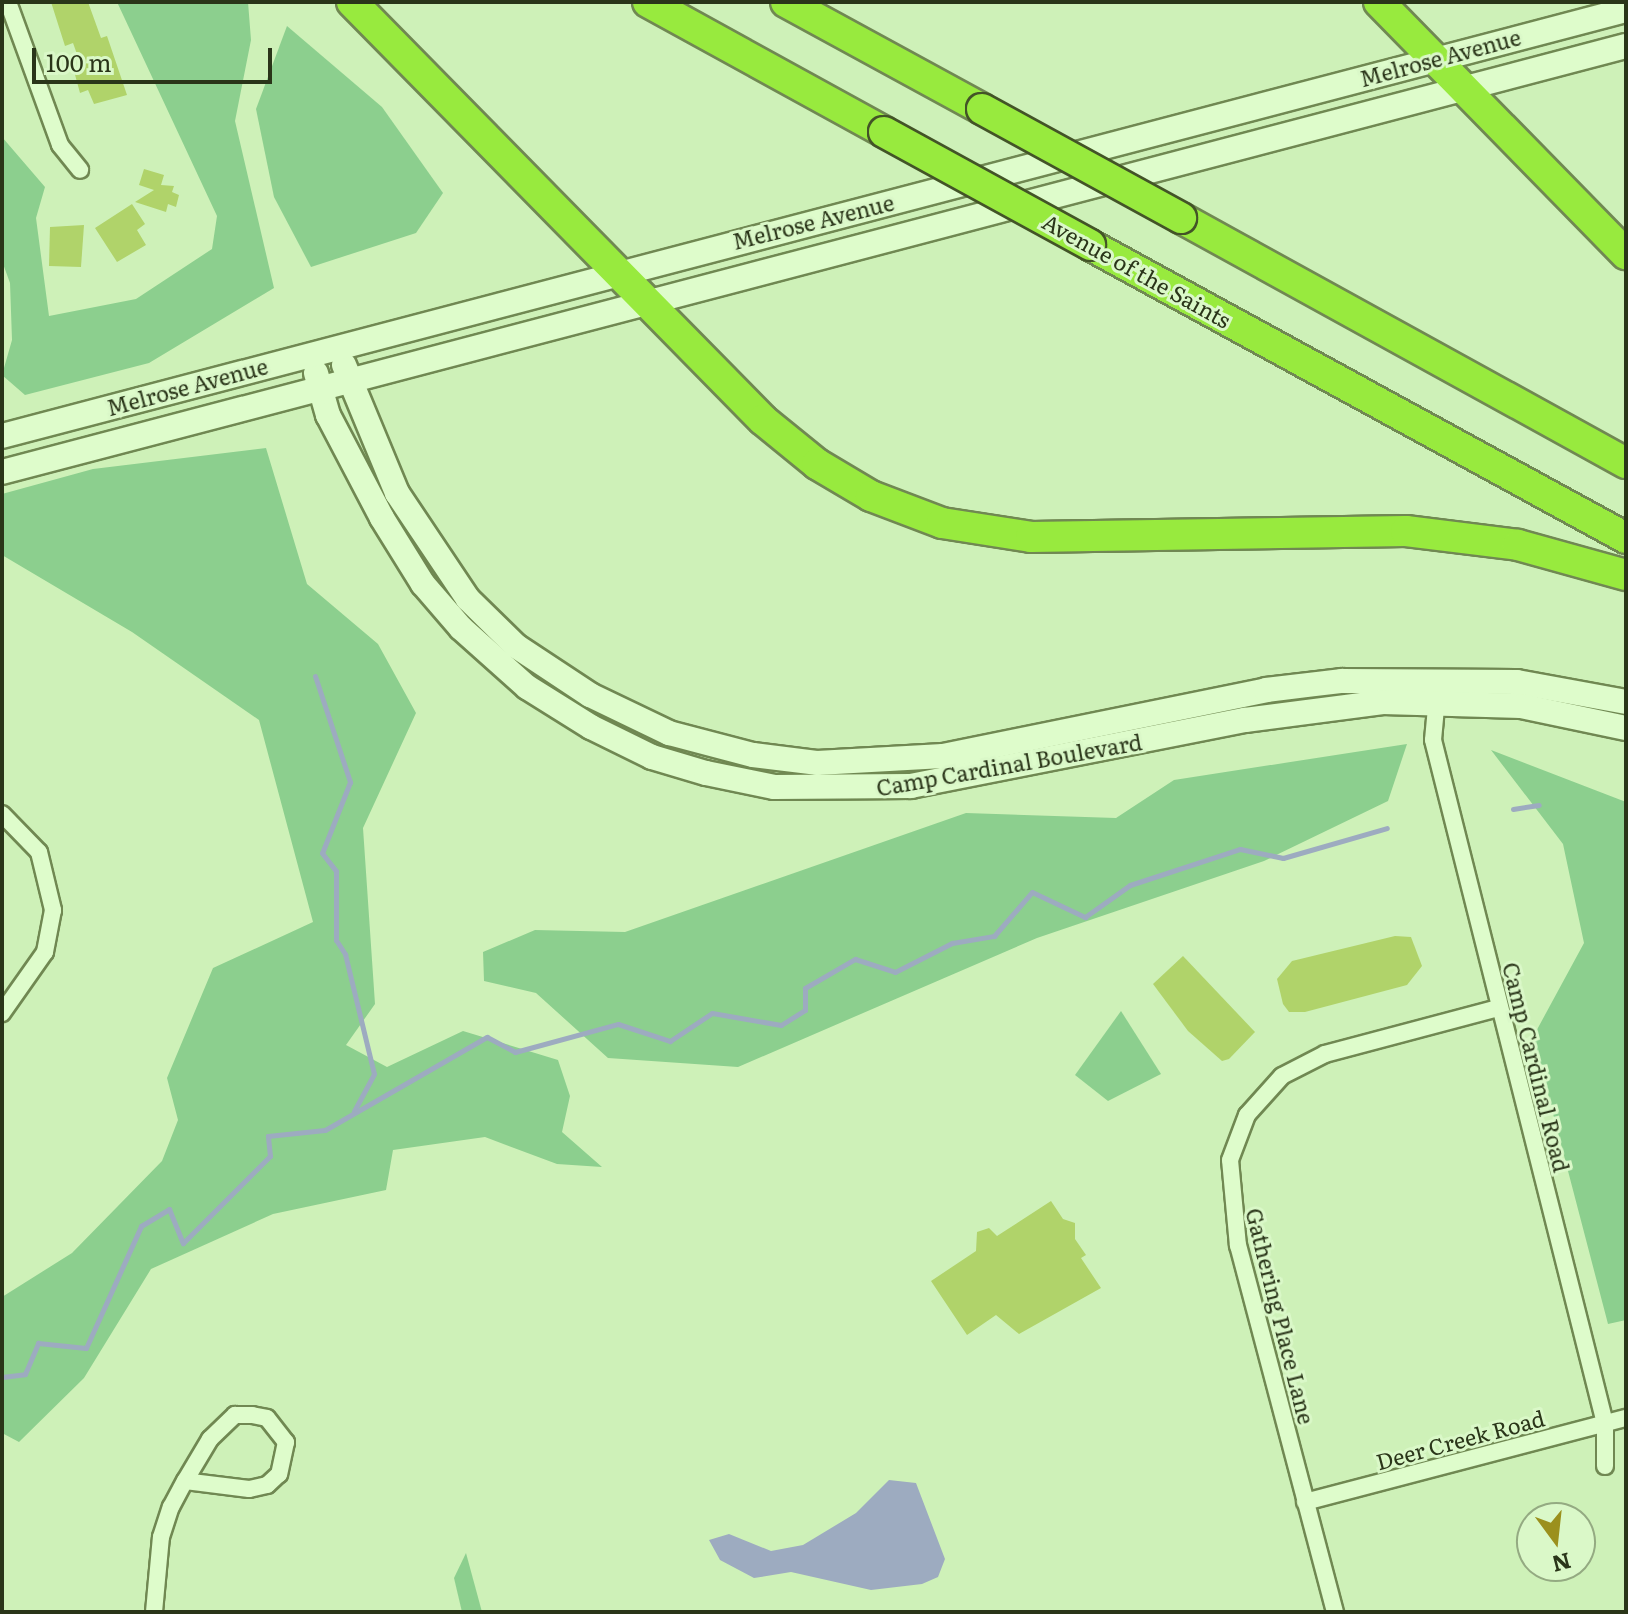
<!DOCTYPE html>
<html>
<head>
<meta charset="utf-8">
<style>
	body { margin:0 }
	#map { position:relative; width:1628px; height:1614px; overflow:hidden; background:#cef1b8; font-family:Literata,serif }
	div>[style] { position:absolute }
	[style*='--x'] { left:calc(var(--x)*1px); top:calc(var(--y)*1px); width:calc(var(--w)*1px); rotate:calc(var(--a)*1deg) }
	.green>* { inset:0; background:#8ccf8e }
	.water>* { inset:0; background:#9dabc0 }
	.stream>* { height:5px; margin:-2.5px; padding:0 2.5px; transform-origin:2.5px; border-radius:2.5px; background:#9dabc0 }
	.building>* { inset:0; background:#b0d36a }
	.roads { filter:drop-shadow(2px 0 #708852) drop-shadow(-2px 0 #708852) drop-shadow(0 2px #708852) drop-shadow(0 -2px #708852) }
	.street>* { height:16px; margin:-8px; padding:0 8px; transform-origin:8px; border-radius:8px; background:#defccb }
	.secondary>* { height:24px; margin:-12px; padding:0 12px; transform-origin:12px; border-radius:12px; background:#defccb }
	.highway>* { height:30px; margin:-15px; padding:0 15px; transform-origin:15px; border-radius:15px; background:#98ea3e }
	.bridges { filter:drop-shadow(2px 0 #435427) drop-shadow(-2px 0 #435427) drop-shadow(0 2px #435427) drop-shadow(0 -2px #435427) }
	.highway-bridge>* { height:30px; margin:-15px; padding:0 15px; transform-origin:15px; border-radius:15px; background:#98ea3e }
	span { translate:-50% -50%; white-space:nowrap; text-align:center; line-height:1.15; -webkit-text-stroke:6px #daf8c8; paint-order:stroke }
	.street-label { font-size:22px; color:#2a3519 }
	.frame { position:absolute; inset:0; border:4px solid #2a3519; pointer-events:none }
	.north { position:absolute; left:1516px; top:1502px; width:80px; height:80px; box-sizing:border-box; background:#daf8c8; border:2px solid #94aa82; border-radius:50%; rotate:165deg; font-size:22px; font-weight:700; line-height:32px; text-align:center; color:#2a3519 }
	.north::after { content:''; display:block; margin:auto; width:28px; height:36px; background:#9b901d; clip-path:polygon(50% 0,100% 100%,50% 72%,0 100%) }
	.scale { position:absolute; left:32px; top:48px; width:240px; height:36px; box-sizing:border-box; border:4px solid #2a3519; border-top:0; padding-left:10px; font-size:24px; line-height:28px; white-space:nowrap; color:#2a3519; -webkit-text-stroke:6px #daf8c8; paint-order:stroke }
</style>
</head>
<body>
<div id="map">
	<div class="green">
		<i style="clip-path:polygon(117px 2px,248px 2px,251px 40px,235px 121px,274px 288px,149px 363px,25px 395px,2px 375px,12px 340px,10px 283px,2px 261px,2px 137px,45px 187px,36px 218px,49px 316px,136px 299px,212px 249px,217px 216px)"></i>
		<i style="clip-path:polygon(287px 26px,382px 107px,443px 193px,416px 233px,311px 267px,274px 197px,256px 109px)"></i>
		<i style="clip-path:polygon(266px 448px,307px 584px,378px 644px,416px 713px,363px 828px,375px 1004px,346px 1045px,387px 1067px,463px 1031px,558px 1060px,570px 1096px,562px 1132px,602px 1167px,557px 1164px,485px 1137px,393px 1150px,386px 1190px,273px 1214px,151px 1269px,84px 1378px,19px 1442px,2px 1433px,2px 1297px,72px 1253px,162px 1161px,178px 1120px,167px 1078px,213px 968px,313px 922px,259px 720px,132px 632px,2px 555px,2px 494px,93px 469px)"></i>
		<i style="clip-path:polygon(1407px 744px,1388px 801px,1264px 861px,1037px 938px,738px 1067px,608px 1058px,536px 993px,484px 981px,483px 952px,535px 930px,625px 932px,966px 813px,1116px 818px,1174px 780px)"></i>
		<i style="clip-path:polygon(1491px 750px,1626px 802px,1626px 1320px,1608px 1324px,1533px 1037px,1584px 943px,1563px 844px)"></i>
		<i style="clip-path:polygon(1121px 1011px,1161px 1074px,1108px 1101px,1075px 1075px)"></i>
		<i style="clip-path:polygon(466px 1553px,482px 1612px,462px 1612px,454px 1578px)"></i>
	</div>
	<div class="water">
		<i style="clip-path:polygon(889px 1480px,916px 1483px,945px 1559px,938px 1577px,922px 1584px,871px 1590px,791px 1572px,754px 1578px,720px 1560px,709px 1540px,729px 1534px,771px 1551px,803px 1545px,856px 1513px)"></i>
	</div>
	<div class="stream">
		<i style="--x:315;--y:676;--w:112;--a:71.7"></i>
		<i style="--x:350;--y:782;--w:76;--a:111.5"></i>
		<i style="--x:322;--y:853;--w:23;--a:52"></i>
		<i style="--x:336;--y:871;--w:69;--a:90"></i>
		<i style="--x:336;--y:940;--w:17;--a:57"></i>
		<i style="--x:345;--y:954;--w:123;--a:76.4"></i>
		<i style="--x:374;--y:1074;--w:42;--a:118.4"></i>
		<i style="--x:1513;--y:809;--w:26;--a:-9"></i>
		<i style="--x:2;--y:1377;--w:23;--a:-7"></i>
		<i style="--x:25;--y:1374;--w:34;--a:-67"></i>
		<i style="--x:38;--y:1343;--w:48;--a:5.9"></i>
		<i style="--x:86;--y:1348;--w:134;--a:-65.7"></i>
		<i style="--x:141;--y:1226;--w:33;--a:-31"></i>
		<i style="--x:169;--y:1209;--w:37;--a:68"></i>
		<i style="--x:183;--y:1243;--w:123;--a:-45"></i>
		<i style="--x:270;--y:1156;--w:20;--a:-96"></i>
		<i style="--x:268;--y:1136;--w:57;--a:-6"></i>
		<i style="--x:325;--y:1130;--w:187;--a:-29.9"></i>
		<i style="--x:487;--y:1037;--w:32;--a:28"></i>
		<i style="--x:515;--y:1052;--w:107;--a:-15.2"></i>
		<i style="--x:618;--y:1024;--w:55;--a:18.1"></i>
		<i style="--x:670;--y:1041;--w:50;--a:-33.7"></i>
		<i style="--x:712;--y:1013;--w:70;--a:9.9"></i>
		<i style="--x:781;--y:1025;--w:28;--a:-32"></i>
		<i style="--x:805;--y:1010;--w:22;--a:-90"></i>
		<i style="--x:805;--y:988;--w:58;--a:-30.1"></i>
		<i style="--x:855;--y:959;--w:42;--a:18"></i>
		<i style="--x:895;--y:972;--w:64;--a:-27"></i>
		<i style="--x:952;--y:943;--w:43;--a:-9.5"></i>
		<i style="--x:994;--y:936;--w:58;--a:-49.2"></i>
		<i style="--x:1032;--y:892;--w:59;--a:25.3"></i>
		<i style="--x:1085;--y:917;--w:55;--a:-35.4"></i>
		<i style="--x:1130;--y:885;--w:116;--a:-18.1"></i>
		<i style="--x:1240;--y:849;--w:44;--a:11.8"></i>
		<i style="--x:1283;--y:858;--w:108;--a:-16.1"></i>
	</div>
	<div class="building">
		<i style="clip-path:polygon(51px 2px,88px 2px,101px 38px,107px 36px,127px 95px,94px 104px,88px 90px,80px 93px,74px 71px,82px 68px,73px 43px,65px 46px)"></i>
		<i style="clip-path:polygon(144px 169px,164px 175px,161px 185px,174px 186px,172px 192px,179px 195px,176px 207px,168px 204px,166px 212px,135px 202px,154px 190px,139px 185px)"></i>
		<i style="clip-path:polygon(132px 204px,145px 224px,137px 230px,146px 245px,117px 262px,95px 228px)"></i>
		<i style="clip-path:polygon(84px 225px,81px 267px,49px 266px,50px 227px)"></i>
		<i style="clip-path:polygon(1395px 936px,1411px 937px,1422px 966px,1407px 985px,1305px 1012px,1289px 1012px,1283px 1004px,1277px 979px,1292px 961px)"></i>
		<i style="clip-path:polygon(1183px 956px,1255px 1032px,1229px 1059px,1222px 1061px,1188px 1031px,1153px 984px)"></i>
		<i style="clip-path:polygon(1051px 1201px,1063px 1219px,1075px 1223px,1075px 1239px,1086px 1255px,1081px 1258px,1101px 1288px,1019px 1334px,996px 1315px,967px 1335px,931px 1281px,976px 1251px,977px 1232px,989px 1228px,997px 1236px)"></i>
	</div>
	<div class="roads">
		<div class="street">
			<i style="--x:8;--y:2;--w:152;--a:70"></i>
			<i style="--x:60;--y:145;--w:32;--a:51"></i>
			<i style="--x:1437;--y:697;--w:43;--a:95.3"></i>
			<i style="--x:1433;--y:740;--w:704;--a:75.87"></i>
			<i style="--x:1605;--y:1423;--w:43;--a:90"></i>
			<i style="--x:2;--y:814;--w:53;--a:45.8"></i>
			<i style="--x:39;--y:852;--w:60;--a:76.4"></i>
			<i style="--x:53;--y:910;--w:43;--a:100.8"></i>
			<i style="--x:45;--y:952;--w:75;--a:125.2"></i>
			<i style="--x:1305;--y:1502;--w:332;--a:-14.7"></i>
			<i style="--x:154;--y:1612;--w:75;--a:-84.7"></i>
			<i style="--x:161;--y:1537;--w:32;--a:-72"></i>
			<i style="--x:171;--y:1507;--w:30;--a:-62"></i>
			<i style="--x:185;--y:1481;--w:49;--a:-59.2"></i>
			<i style="--x:210;--y:1439;--w:35;--a:-44"></i>
			<i style="--x:235;--y:1415;--w:17;--a:0"></i>
			<i style="--x:252;--y:1415;--w:15;--a:11"></i>
			<i style="--x:267;--y:1418;--w:31;--a:52"></i>
			<i style="--x:286;--y:1442;--w:33;--a:102"></i>
			<i style="--x:279;--y:1474;--w:16;--a:137"></i>
			<i style="--x:267;--y:1485;--w:18;--a:167"></i>
			<i style="--x:249;--y:1489;--w:64;--a:-172.9"></i>
			<i style="--x:1335;--y:1612;--w:379;--a:-104.8"></i>
			<i style="--x:1238;--y:1246;--w:86;--a:-95.3"></i>
			<i style="--x:1230;--y:1160;--w:48;--a:-69.3"></i>
			<i style="--x:1247;--y:1115;--w:52;--a:-48.1"></i>
			<i style="--x:1282;--y:1076;--w:48;--a:-27.1"></i>
			<i style="--x:1325;--y:1054;--w:179;--a:-14.9"></i>
		</div>
		<div class="secondary">
			<i style="--x:344;--y:365;--w:139;--a:67.5"></i>
			<i style="--x:397;--y:493;--w:128;--a:56.2"></i>
			<i style="--x:468;--y:599;--w:67;--a:44.4"></i>
			<i style="--x:516;--y:646;--w:89;--a:33.5"></i>
			<i style="--x:590;--y:695;--w:88;--a:25.7"></i>
			<i style="--x:669;--y:733;--w:87;--a:14.7"></i>
			<i style="--x:753;--y:755;--w:64;--a:7.1"></i>
			<i style="--x:817;--y:763;--w:126;--a:-3.2"></i>
			<i style="--x:943;--y:756;--w:330;--a:-11.5"></i>
			<i style="--x:1266;--y:690;--w:77;--a:-6.8"></i>
			<i style="--x:1342;--y:681;--w:175;--a:0.3"></i>
			<i style="--x:1517;--y:682;--w:111;--a:10.4"></i>
			<i style="--x:316;--y:373;--w:44;--a:74.1"></i>
			<i style="--x:328;--y:415;--w:116;--a:62.3"></i>
			<i style="--x:382;--y:518;--w:78;--a:58.2"></i>
			<i style="--x:423;--y:584;--w:58;--a:49.2"></i>
			<i style="--x:461;--y:628;--w:89;--a:41.8"></i>
			<i style="--x:527;--y:687;--w:75;--a:32"></i>
			<i style="--x:591;--y:727;--w:68;--a:26.2"></i>
			<i style="--x:652;--y:757;--w:56;--a:16.5"></i>
			<i style="--x:706;--y:773;--w:69;--a:11.6"></i>
			<i style="--x:774;--y:787;--w:137;--a:-0.4"></i>
			<i style="--x:911;--y:786;--w:340;--a:-11.2"></i>
			<i style="--x:1245;--y:720;--w:139;--a:-7.4"></i>
			<i style="--x:1383;--y:702;--w:138;--a:1.7"></i>
			<i style="--x:1521;--y:706;--w:107;--a:11.8"></i>
			<i style="--x:2;--y:436;--w:1679;--a:-14.7"></i>
			<i style="--x:2;--y:472;--w:1679;--a:-14.7"></i>
		</div>
		<div class="highway">
			<i style="--x:352;--y:2;--w:586;--a:45.48"></i>
			<i style="--x:763;--y:420;--w:70;--a:39.2"></i>
			<i style="--x:817;--y:464;--w:63;--a:30.7"></i>
			<i style="--x:871;--y:496;--w:76;--a:20.8"></i>
			<i style="--x:942;--y:523;--w:90;--a:8.9"></i>
			<i style="--x:1031;--y:537;--w:375;--a:-0.9"></i>
			<i style="--x:1406;--y:531;--w:113;--a:7.1"></i>
			<i style="--x:1518;--y:545;--w:112;--a:15.5"></i>
			<i style="--x:648;--y:2;--w:269;--a:28.8"></i>
			<i style="--x:786;--y:2;--w:223;--a:28.6"></i>
			<i style="--x:1379;--y:2;--w:353;--a:45.6"></i>
			<i style="--x:1181;--y:218;--w:508;--a:28.84"></i>
			<i style="--x:1090;--y:245;--w:611;--a:28.66"></i>
		</div>
	</div>
	<div class="bridges">
		<div class="highway-bridge">
			<i style="--x:982;--y:109;--w:227;--a:28.7"></i>
			<i style="--x:884;--y:132;--w:235;--a:28.7"></i>
		</div>
	</div>
	<div class="street-label">
		<span style="left:1440px;top:57px;rotate:-15deg">Melrose Avenue</span>
		<span style="left:813px;top:221px;rotate:-14deg">Melrose Avenue</span>
		<span style="left:1137px;top:270px;rotate:29deg">Avenue of the Saints</span>
		<span style="left:187px;top:386px;rotate:-15deg">Melrose Avenue</span>
		<span style="left:1009px;top:764px;rotate:-10deg">Camp Cardinal Boulevard</span>
		<span style="left:1537px;top:1067px;rotate:76deg">Camp Cardinal Road</span>
		<span style="left:1281px;top:1316px;rotate:76deg">Gathering Place Lane</span>
		<span style="left:1460px;top:1439px;rotate:-15deg">Deer Creek Road</span>
	</div>
	<div class="frame"></div>
	<div class="north">N</div>
	<div class="scale">100 m</div>
</div>
</body>
</html>
